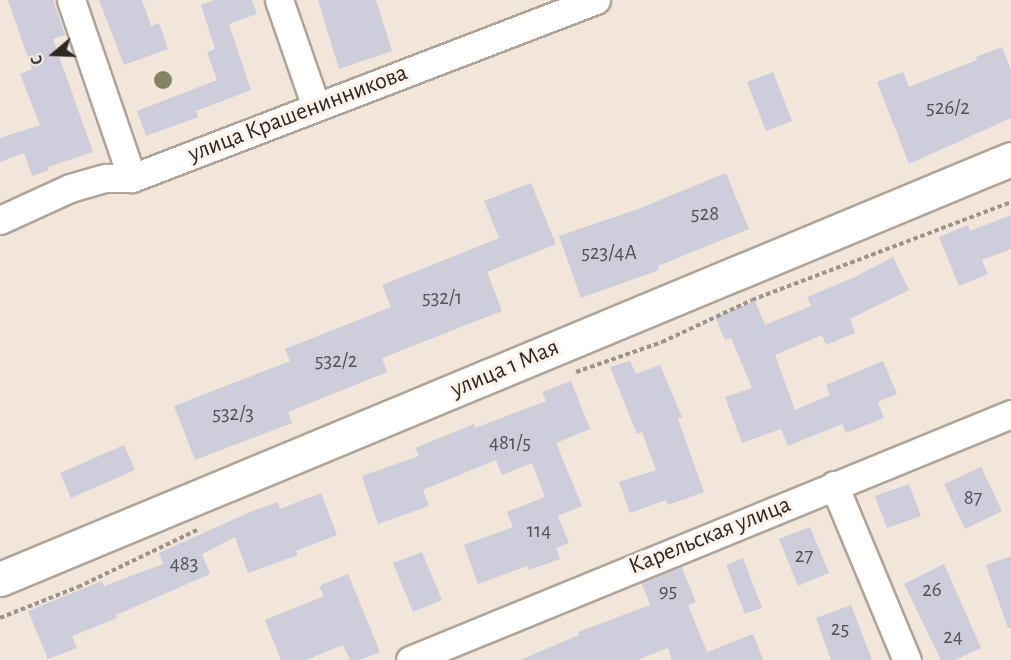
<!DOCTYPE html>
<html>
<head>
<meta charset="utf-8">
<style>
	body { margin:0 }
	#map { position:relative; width:1011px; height:660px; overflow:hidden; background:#f2e5d9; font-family:"Alegreya Sans",sans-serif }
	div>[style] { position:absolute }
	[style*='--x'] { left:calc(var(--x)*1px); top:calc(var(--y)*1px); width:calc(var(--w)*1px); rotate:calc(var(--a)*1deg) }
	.building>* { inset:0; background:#cecddc }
	.path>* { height:4px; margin-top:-2px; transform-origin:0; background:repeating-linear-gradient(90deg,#9d938b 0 4.5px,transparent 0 7.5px) }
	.roads { filter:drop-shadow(2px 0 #b0a499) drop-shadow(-2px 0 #b0a499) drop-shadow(0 2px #b0a499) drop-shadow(0 -2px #b0a499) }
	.street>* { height:27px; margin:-13.5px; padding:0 13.5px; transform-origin:13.5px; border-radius:13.5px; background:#fff }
	.secondary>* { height:33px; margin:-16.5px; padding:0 16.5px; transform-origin:16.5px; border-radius:16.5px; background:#fff }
	.trees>* { width:18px; height:18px; margin:-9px; border-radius:50%; background:#858462 }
	span { translate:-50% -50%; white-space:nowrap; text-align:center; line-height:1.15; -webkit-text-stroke:6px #fdf2e9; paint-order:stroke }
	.number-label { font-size:21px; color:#555152 }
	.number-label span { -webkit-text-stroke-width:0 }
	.street-label { font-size:24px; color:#2d2824 }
	.north { position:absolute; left:24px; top:24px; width:60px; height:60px; -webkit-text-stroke:4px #fdf2e9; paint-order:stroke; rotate:251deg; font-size:16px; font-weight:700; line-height:24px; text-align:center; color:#2d2824 }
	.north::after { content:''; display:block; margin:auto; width:21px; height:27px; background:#2d2824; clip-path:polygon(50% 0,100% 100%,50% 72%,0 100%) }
</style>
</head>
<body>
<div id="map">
	<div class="building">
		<i style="clip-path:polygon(8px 0,53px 0,65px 35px,53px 39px,93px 152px,48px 167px,49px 170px,32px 176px,24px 153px,0 162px,0 138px,40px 125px,20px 74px,32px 69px)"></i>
		<i style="clip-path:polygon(99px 0,142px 0,151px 26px,159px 23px,168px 49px,124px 65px)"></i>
		<i style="clip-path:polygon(215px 0,252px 0,257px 14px,229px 24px,251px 90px,196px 111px,198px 117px,146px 136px,137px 111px,217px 80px,207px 52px,215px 49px,201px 5px)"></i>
		<i style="clip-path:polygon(318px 0,376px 0,392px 51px,339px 69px)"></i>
		<i style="clip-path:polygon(1002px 47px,1011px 70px,1011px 118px,909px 164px,877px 82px,903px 72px,909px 87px,977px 60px,976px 57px)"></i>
		<i style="clip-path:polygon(773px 72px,792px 121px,766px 131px,747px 82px)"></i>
		<i style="clip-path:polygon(726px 173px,749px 229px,658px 266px,659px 270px,581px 298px,559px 236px,638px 209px)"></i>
		<i style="clip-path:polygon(531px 183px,556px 244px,487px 272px,502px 311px,382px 358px,387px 372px,288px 412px,292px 423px,195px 460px,174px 406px,290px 361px,285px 349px,391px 307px,382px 285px,499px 238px,484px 201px)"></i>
		<i style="clip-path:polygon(1011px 215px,1011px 249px,982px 260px,988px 274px,959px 286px,939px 237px,968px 225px,970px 231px)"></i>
		<i style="clip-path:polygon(893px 257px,909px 290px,850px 319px,855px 333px,826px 345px,822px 335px,775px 355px,795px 410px,830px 395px,826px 385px,883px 361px,897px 394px,878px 402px,884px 418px,846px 433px,842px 424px,788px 446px,781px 429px,742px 443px,725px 397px,752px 388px,731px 338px,725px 340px,715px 317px,755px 301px,765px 325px,811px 306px,807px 297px,855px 277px)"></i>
		<i style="clip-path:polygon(630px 361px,636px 374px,660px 365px,682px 417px,678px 419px,704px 492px,668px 505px,666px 500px,630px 513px,619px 482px,656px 470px,642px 432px,637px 434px,610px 367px)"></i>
		<i style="clip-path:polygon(571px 381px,590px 429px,556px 443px,582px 506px,558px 516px,569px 543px,556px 548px,560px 559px,529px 570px,527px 566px,478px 584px,464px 545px,513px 527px,507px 512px,545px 497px,532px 463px,502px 475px,496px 460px,423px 490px,429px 506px,378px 524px,362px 476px,419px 456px,415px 448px,474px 424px,475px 428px,546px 401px,542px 392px)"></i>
		<i style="clip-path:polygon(124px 445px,135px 470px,71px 498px,60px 473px)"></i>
		<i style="clip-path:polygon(981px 467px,1002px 511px,965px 529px,944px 484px)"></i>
		<i style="clip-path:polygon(909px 484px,921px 516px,887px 528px,875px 496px)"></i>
		<i style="clip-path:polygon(321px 493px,337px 535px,296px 551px,298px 555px,248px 573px,235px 537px,202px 554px,210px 574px,116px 615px,117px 618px,72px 636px,77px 648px,48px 659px,28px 611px,102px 581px,104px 586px,163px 564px,159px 553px,250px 512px,278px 502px,280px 509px)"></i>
		<i style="clip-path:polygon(810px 527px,829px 573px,798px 586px,779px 539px)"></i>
		<i style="clip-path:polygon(422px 552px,442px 600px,413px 612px,393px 563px)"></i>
		<i style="clip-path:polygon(1011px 556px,1011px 628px,1008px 628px,986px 565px)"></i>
		<i style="clip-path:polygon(743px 558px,762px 608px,745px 614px,726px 565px)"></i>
		<i style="clip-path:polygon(944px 564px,981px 648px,955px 660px,941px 660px,904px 584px)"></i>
		<i style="clip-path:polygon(681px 566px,696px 602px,688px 605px,707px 652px,687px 660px,672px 660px,668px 648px,637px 660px,520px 660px,579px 635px,578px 632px,650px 605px,641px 582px)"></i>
		<i style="clip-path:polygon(348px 574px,380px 652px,359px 660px,350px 660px,343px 645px,306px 660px,281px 660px,265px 620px,324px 596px,319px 586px)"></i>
		<i style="clip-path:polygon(851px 605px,872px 660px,831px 660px,816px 618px)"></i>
		<i style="clip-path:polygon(753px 634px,763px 660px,689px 660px,689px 659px)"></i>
	</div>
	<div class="path">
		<i style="--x:576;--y:372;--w:91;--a:-19.2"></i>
		<i style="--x:662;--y:342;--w:99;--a:-25"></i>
		<i style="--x:752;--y:300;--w:277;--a:-20.7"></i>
		<i style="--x:0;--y:618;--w:84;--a:-21.7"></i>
		<i style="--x:78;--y:587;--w:134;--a:-25.6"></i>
	</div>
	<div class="roads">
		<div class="street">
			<i style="--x:71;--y:0;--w:188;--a:71.1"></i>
			<i style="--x:279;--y:0;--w:113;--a:70.9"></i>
			<i style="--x:0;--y:220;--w:77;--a:-24.6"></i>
			<i style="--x:70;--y:188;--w:37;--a:-16"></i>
			<i style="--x:106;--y:178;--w:26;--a:0"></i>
			<i style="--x:132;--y:178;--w:497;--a:-21"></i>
			<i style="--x:834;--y:485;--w:190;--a:67.4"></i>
			<i style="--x:410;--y:660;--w:649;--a:-22.26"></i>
		</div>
		<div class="secondary">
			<i style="--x:0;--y:579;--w:1095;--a:-22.56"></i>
		</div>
	</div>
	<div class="trees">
		<i style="left:163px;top:80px"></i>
	</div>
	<div class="number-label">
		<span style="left:948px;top:108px">526/2</span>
		<span style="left:705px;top:214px">528</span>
		<span style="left:609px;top:253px">523/4А</span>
		<span style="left:442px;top:298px">532/1</span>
		<span style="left:336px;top:361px">532/2</span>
		<span style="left:233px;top:414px">532/3</span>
		<span style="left:510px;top:443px">481/5</span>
		<span style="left:973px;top:498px">87</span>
		<span style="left:539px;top:531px">114</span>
		<span style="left:804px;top:556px">27</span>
		<span style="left:184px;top:564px">483</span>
		<span style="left:932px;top:590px">26</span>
		<span style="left:668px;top:591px">95</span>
		<span style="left:840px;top:629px">25</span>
		<span style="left:953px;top:637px">24</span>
	</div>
	<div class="street-label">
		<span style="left:298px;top:114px;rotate:-21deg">улица Крашенинникова</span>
		<span style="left:505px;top:369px;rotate:-23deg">улица 1 Мая</span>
		<span style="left:710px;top:536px;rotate:-22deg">Карельская улица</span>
	</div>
	<div class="north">С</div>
</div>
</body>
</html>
